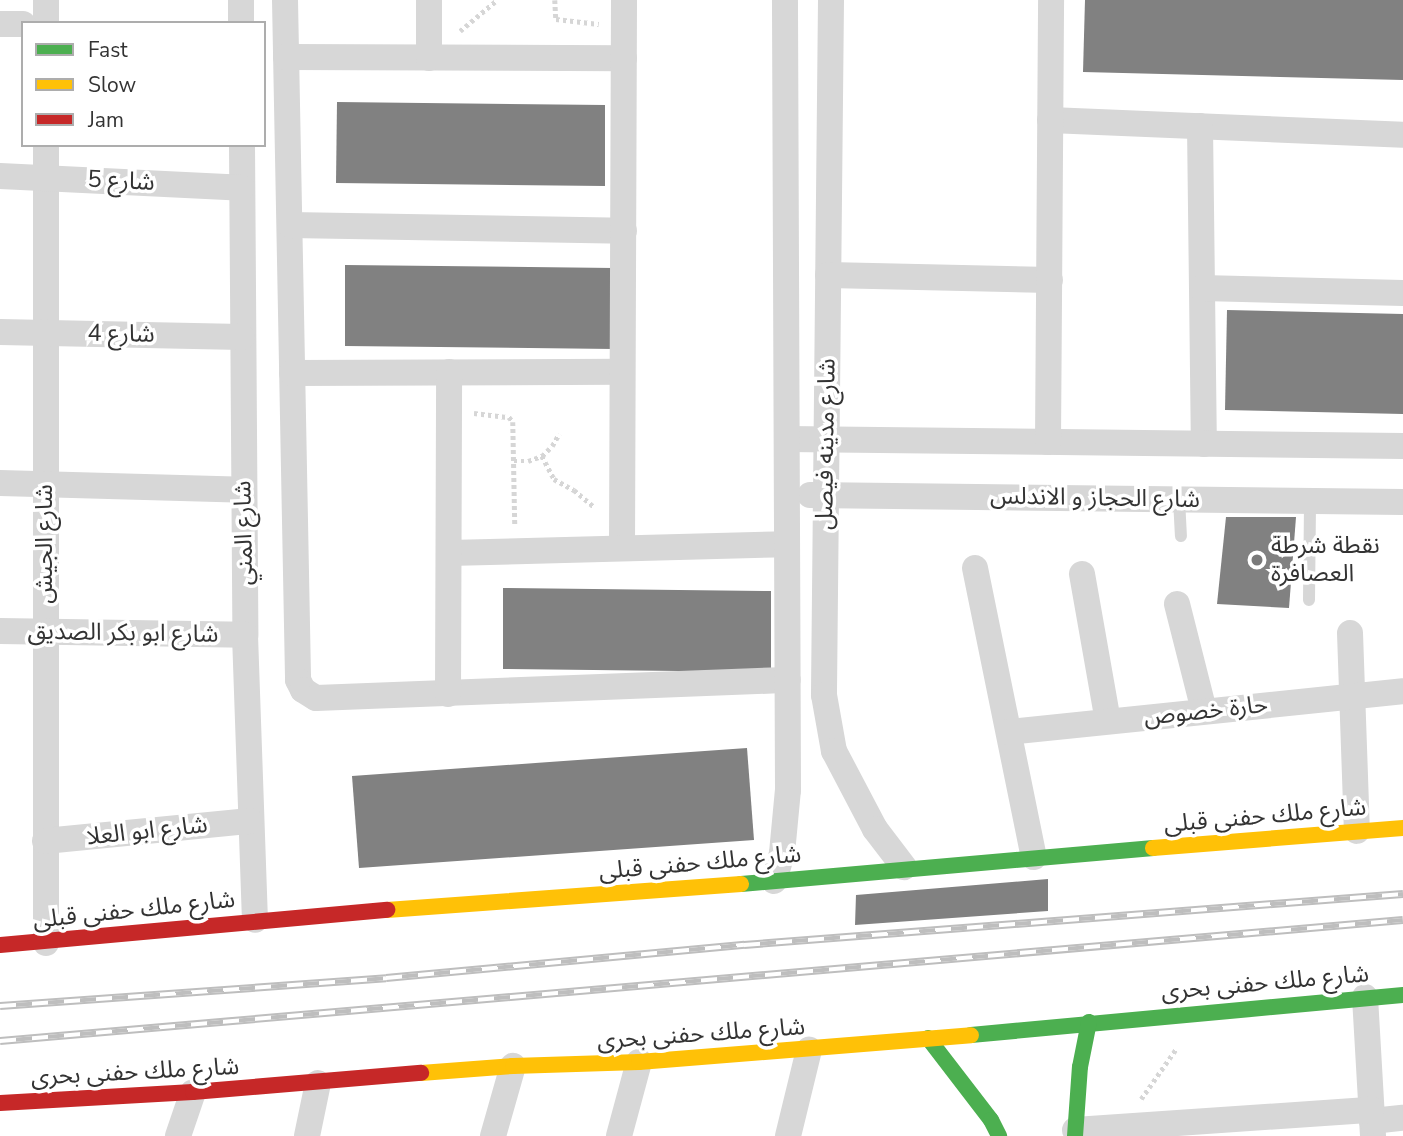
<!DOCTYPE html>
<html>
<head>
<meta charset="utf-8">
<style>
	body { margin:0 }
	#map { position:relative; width:1403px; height:1136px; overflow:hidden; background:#fff; font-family:"Nunito Sans","Noto Sans Arabic",sans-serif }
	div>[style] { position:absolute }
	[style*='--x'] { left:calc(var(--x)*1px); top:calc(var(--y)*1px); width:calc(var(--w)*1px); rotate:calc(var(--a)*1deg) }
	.building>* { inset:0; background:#818181 }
	.path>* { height:4.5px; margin-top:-2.25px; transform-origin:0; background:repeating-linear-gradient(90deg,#d6d6d6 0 3.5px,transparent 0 7px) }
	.lane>* { height:12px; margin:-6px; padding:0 6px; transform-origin:6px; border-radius:6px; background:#d7d7d7 }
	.street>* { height:26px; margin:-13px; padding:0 13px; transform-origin:13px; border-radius:13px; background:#d7d7d7 }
	.fast>* { height:16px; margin:-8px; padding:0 8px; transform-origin:8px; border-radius:8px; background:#4caf50 }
	.slow>* { height:16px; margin:-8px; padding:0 8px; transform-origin:8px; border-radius:8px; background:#ffc107 }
	.jam>* { height:16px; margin:-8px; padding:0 8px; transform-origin:8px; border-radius:8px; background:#c62828 }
	.rail>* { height:8px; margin-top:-4px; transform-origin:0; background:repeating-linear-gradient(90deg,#fff 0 16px,#bebebe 0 32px); box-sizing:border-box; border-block:2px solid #bebebe }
	.dots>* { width:19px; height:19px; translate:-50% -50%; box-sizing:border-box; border:4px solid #fff; border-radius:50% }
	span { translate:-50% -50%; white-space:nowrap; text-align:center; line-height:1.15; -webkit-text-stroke:7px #fff; paint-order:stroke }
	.street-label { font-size:24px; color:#333 }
	.poi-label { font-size:24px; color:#333 }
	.left { translate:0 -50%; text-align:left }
	.legend { position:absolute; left:21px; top:21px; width:245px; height:126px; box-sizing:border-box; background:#fff; border:2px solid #adadad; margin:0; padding:9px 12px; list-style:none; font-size:21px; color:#333 }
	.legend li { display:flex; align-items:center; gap:14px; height:35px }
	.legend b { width:35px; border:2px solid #adadad }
</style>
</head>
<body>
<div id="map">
	<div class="building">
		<i style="clip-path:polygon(1085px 0,1403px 0,1403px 80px,1083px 72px)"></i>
		<i style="clip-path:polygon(337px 102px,605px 105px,605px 186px,336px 183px)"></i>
		<i style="clip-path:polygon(345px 265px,614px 268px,614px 349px,345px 346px)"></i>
		<i style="clip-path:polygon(1227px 310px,1403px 314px,1403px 414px,1225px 410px)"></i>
		<i style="clip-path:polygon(1226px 517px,1296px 517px,1289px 608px,1217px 604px)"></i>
		<i style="clip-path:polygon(503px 588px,771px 591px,771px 672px,503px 669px)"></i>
		<i style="clip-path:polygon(747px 748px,754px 840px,359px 868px,352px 776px)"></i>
		<i style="clip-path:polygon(1048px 879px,1048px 911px,855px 925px,856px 895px)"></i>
	</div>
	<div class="path">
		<i style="--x:555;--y:0;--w:19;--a:87"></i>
		<i style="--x:556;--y:19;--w:43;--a:6.6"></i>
		<i style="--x:460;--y:31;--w:48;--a:-40"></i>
		<i style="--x:474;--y:413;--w:35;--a:7"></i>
		<i style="--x:509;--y:417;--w:6;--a:51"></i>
		<i style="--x:513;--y:422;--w:104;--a:88.9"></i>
		<i style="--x:542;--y:456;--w:26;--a:62"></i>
		<i style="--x:554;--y:479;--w:23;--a:29"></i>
		<i style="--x:574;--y:490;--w:26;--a:40"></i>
		<i style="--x:514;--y:461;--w:14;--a:0"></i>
		<i style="--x:528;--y:461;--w:15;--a:-20"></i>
		<i style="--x:542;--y:456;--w:14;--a:-45"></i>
		<i style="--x:552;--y:446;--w:14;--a:-60"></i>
		<i style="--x:1141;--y:1099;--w:61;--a:-55"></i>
	</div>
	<div class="lane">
		<i style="--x:1179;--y:499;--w:37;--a:87"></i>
		<i style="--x:1309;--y:600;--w:99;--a:-89.4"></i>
	</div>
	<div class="street">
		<i style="--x:241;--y:0;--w:23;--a:90"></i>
		<i style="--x:285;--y:0;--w:680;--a:88.9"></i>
		<i style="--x:298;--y:680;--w:11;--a:63"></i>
		<i style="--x:303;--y:690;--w:15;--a:32"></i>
		<i style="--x:316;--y:698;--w:472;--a:-2.2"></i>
		<i style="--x:831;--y:0;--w:695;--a:90.58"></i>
		<i style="--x:824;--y:695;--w:57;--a:79.9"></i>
		<i style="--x:834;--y:751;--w:88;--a:62.3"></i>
		<i style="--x:875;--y:829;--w:48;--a:52.7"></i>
		<i style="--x:46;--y:23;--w:23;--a:-90"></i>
		<i style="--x:0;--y:24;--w:23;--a:0"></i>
		<i style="--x:286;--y:57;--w:338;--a:0.2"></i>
		<i style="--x:429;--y:58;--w:58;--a:-90"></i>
		<i style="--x:1050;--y:120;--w:353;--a:2.4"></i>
		<i style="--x:1200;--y:126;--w:318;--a:89.3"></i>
		<i style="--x:46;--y:145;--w:798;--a:90"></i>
		<i style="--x:242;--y:145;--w:490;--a:89.6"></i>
		<i style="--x:245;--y:635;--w:285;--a:88"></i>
		<i style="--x:0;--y:176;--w:242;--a:2.8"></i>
		<i style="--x:290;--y:225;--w:334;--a:1"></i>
		<i style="--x:828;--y:275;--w:222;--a:1.3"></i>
		<i style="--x:1202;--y:288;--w:201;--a:1.4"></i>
		<i style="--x:0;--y:332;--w:242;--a:1.2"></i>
		<i style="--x:292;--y:373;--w:330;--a:-0.2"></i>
		<i style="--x:787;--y:439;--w:616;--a:0.65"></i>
		<i style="--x:1048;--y:442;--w:442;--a:-89.6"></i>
		<i style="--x:0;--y:483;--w:244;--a:1.6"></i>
		<i style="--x:810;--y:495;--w:593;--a:0.68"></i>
		<i style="--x:622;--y:548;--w:548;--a:-89.79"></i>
		<i style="--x:449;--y:553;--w:338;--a:-1.5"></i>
		<i style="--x:975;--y:568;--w:295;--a:78.5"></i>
		<i style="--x:1082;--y:574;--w:149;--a:80"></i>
		<i style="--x:1177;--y:604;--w:110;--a:75.8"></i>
		<i style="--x:0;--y:631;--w:245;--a:0.9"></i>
		<i style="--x:1350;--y:633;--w:198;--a:88"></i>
		<i style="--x:448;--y:694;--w:322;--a:-89.8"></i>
		<i style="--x:1009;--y:732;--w:396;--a:-5.9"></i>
		<i style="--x:45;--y:841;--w:206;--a:-5.6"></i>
		<i style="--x:774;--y:881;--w:29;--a:-74"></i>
		<i style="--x:782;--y:853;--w:63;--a:-84.6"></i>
		<i style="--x:788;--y:790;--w:790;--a:-90.22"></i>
		<i style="--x:1365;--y:997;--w:139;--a:86.7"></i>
		<i style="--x:1372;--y:1121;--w:31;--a:-6"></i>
		<i style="--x:1075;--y:1130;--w:297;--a:-3.9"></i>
		<i style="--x:178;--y:1136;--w:46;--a:-71.2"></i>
		<i style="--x:307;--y:1136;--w:54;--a:-78.3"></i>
		<i style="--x:493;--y:1136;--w:73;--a:-74.1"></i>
		<i style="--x:619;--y:1136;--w:77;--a:-74.9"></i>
		<i style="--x:788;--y:1136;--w:89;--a:-76.3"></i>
	</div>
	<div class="fast">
		<i style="--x:741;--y:884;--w:414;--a:-5"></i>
		<i style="--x:971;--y:1035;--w:434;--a:-5.3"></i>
		<i style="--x:928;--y:1038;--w:103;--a:52.5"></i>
		<i style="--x:991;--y:1120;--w:18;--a:63"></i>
		<i style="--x:1075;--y:1136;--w:69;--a:-85.9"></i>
		<i style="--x:1080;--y:1067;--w:46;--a:-78.7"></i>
	</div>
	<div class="slow">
		<i style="--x:1153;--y:848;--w:251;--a:-4.6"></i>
		<i style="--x:387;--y:910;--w:355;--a:-4.2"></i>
		<i style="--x:421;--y:1073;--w:92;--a:-4.4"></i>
		<i style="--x:513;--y:1066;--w:126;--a:-1.8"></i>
		<i style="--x:639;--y:1062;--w:333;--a:-4.6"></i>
	</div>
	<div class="jam">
		<i style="--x:0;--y:945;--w:389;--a:-5.2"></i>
		<i style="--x:0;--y:1103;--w:193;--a:-3.3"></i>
		<i style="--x:193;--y:1092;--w:229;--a:-4.8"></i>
	</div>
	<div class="rail">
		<i style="--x:0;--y:1006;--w:387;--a:-4.1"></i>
		<i style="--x:386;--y:978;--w:360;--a:-5.3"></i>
		<i style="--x:744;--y:945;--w:661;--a:-4.43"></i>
		<i style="--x:0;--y:1041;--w:1408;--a:-4.93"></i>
	</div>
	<div class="dots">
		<i style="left:1257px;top:560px;background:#7a7a7a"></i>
	</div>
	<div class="street-label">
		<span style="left:121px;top:181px;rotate:3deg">شارع 5</span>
		<span style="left:121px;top:334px;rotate:1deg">شارع 4</span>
		<span style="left:826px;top:444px;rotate:-89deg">شارع مدينه فيصل</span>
		<span style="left:1095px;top:498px;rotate:1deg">شارع الحجاز و الاندلس</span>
		<span style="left:244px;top:533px;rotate:-91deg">شارع المني</span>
		<span style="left:45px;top:544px;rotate:-90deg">شارع الجيش</span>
		<span style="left:123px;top:633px;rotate:1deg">شارع ابو بكر الصديق</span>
		<span style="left:1206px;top:711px;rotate:-6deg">حارة خصوص</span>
		<span style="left:1265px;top:816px;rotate:-5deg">شارع ملك حفنى قبلى</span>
		<span style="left:147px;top:831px;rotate:-6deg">شارع ابو العلا</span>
		<span style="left:700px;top:863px;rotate:-5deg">شارع ملك حفنى قبلى</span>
		<span style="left:134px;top:910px;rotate:-6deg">شارع ملك حفنى قبلى</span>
		<span style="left:1265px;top:983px;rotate:-5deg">شارع ملك حفنى بحرى</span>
		<span style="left:701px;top:1034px;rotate:-4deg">شارع ملك حفنى بحرى</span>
		<span style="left:135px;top:1072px;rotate:-3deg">شارع ملك حفنى بحرى</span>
	</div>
	<div class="poi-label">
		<span class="left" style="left:1271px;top:560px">نقطة شرطة<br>العصافرة</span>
	</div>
	<ul class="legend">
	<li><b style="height:9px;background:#4caf50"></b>Fast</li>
	<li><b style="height:9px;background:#ffc107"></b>Slow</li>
	<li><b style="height:9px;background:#c62828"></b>Jam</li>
	</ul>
</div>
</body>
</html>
